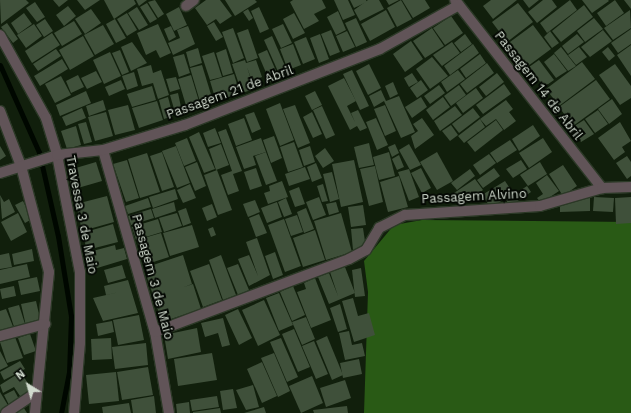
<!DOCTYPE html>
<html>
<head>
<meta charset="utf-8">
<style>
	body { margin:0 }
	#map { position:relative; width:631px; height:413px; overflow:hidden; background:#111f0c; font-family:"Work Sans",sans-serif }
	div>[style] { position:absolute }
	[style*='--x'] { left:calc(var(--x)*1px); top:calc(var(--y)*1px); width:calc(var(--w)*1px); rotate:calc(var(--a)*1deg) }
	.forest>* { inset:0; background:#295a15 }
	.stream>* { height:5px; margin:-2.5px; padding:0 2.5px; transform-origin:2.5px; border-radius:2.5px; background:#000700 }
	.building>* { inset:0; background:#3f503a }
	.roads { filter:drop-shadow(1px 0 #2c3927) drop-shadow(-1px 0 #2c3927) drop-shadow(0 1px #2c3927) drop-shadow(0 -1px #2c3927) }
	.minor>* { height:10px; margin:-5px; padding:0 5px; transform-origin:5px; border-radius:5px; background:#615458 }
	span { translate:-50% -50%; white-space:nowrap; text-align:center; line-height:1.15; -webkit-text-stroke:4px #030702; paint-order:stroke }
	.street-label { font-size:13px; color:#d0dacd }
	.north { position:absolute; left:8px; top:365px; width:40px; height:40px; -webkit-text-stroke:3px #030702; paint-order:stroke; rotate:323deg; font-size:11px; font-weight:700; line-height:16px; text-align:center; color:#d0dacd }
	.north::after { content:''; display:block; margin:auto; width:14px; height:18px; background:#d0dacd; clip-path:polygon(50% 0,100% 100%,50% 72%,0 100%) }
</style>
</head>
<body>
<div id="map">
	<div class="forest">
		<i style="clip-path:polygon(422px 220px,631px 222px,631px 413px,364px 413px,368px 292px,364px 261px,394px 225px)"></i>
	</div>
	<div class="stream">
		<i style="--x:0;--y:65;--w:95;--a:65.9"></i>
		<i style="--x:39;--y:152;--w:86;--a:77.3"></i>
		<i style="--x:58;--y:236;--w:81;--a:80.8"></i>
		<i style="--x:71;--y:316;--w:56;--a:92"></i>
		<i style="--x:69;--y:372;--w:42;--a:101"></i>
	</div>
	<div class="building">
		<i style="clip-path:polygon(0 0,26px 0,29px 3px,1px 24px)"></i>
		<i style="clip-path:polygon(53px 0,68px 0,59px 7px)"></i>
		<i style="clip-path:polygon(77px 0,100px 0,85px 10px)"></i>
		<i style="clip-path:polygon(104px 0,134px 0,136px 4px,114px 19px)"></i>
		<i style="clip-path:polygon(136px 0,147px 0,139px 6px)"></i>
		<i style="clip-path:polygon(155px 0,164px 14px,158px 18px,148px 2px)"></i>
		<i style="clip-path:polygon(206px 0,220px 0,232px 16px,220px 24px,216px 19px,207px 25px,195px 8px)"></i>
		<i style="clip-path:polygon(225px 0,255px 0,257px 2px,235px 16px)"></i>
		<i style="clip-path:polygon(293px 0,322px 0,326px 8px,314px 14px,319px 21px,304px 29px,290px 2px)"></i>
		<i style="clip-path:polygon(334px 0,348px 0,355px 15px,343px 20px)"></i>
		<i style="clip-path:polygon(350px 0,366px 0,367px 2px,354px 8px)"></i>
		<i style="clip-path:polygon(368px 0,379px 0,384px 9px,360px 21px,354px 10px)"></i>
		<i style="clip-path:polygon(386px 0,399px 0,389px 5px)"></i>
		<i style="clip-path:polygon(401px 0,412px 19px,397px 27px,387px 8px)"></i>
		<i style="clip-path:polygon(402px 0,425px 0,430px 8px,413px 18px)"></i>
		<i style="clip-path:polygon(491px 0,517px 0,493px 19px,483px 6px)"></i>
		<i style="clip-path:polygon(523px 0,539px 0,529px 8px)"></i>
		<i style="clip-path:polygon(543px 0,552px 0,557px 7px,537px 23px,528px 12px)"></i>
		<i style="clip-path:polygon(570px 0,577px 10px,547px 33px,540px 23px)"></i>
		<i style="clip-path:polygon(582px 0,608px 0,609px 1px,592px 13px)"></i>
		<i style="clip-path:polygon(615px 0,624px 13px,606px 26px,597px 13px)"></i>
		<i style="clip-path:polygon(624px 0,631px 0,631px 9px)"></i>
		<i style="clip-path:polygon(35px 2px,45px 17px,37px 22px,26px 8px)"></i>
		<i style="clip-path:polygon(147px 3px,157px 19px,150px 23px,140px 7px)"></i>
		<i style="clip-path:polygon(518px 3px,533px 22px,507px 42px,492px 22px)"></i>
		<i style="clip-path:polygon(584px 5px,593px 17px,561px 42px,552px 31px)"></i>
		<i style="clip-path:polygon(68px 6px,76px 16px,64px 26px,56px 15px)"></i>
		<i style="clip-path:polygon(137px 7px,148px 25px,139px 30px,128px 13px)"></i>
		<i style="clip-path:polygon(179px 7px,187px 25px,174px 31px,166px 14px)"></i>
		<i style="clip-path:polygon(259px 7px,269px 29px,260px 33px,251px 11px)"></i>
		<i style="clip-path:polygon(91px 9px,101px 23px,85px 34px,75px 19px)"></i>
		<i style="clip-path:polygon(248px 9px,253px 18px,249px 21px,243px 12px)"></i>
		<i style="clip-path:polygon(386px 10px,395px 27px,370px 41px,361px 24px)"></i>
		<i style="clip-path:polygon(630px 10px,631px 28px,613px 40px,604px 28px)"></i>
		<i style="clip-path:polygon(338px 11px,346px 30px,336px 35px,327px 17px)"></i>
		<i style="clip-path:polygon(24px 13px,32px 24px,18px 34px,11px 23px)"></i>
		<i style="clip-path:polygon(127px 13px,137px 30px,127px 36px,117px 19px)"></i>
		<i style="clip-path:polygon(294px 13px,305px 33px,293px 39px,283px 19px)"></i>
		<i style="clip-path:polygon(451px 16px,463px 33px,445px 45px,433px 28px)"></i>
		<i style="clip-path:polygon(356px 18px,367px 42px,356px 47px,345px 23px)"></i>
		<i style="clip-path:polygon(594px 18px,603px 29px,585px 42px,577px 31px)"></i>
		<i style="clip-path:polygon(45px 19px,53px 31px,44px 37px,36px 25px)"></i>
		<i style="clip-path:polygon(115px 19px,126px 38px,116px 43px,106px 24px)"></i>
		<i style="clip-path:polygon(74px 21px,82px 34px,62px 46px,54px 33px)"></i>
		<i style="clip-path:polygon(214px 22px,223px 37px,216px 41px,207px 26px)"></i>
		<i style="clip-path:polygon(7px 23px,18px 39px,13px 43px,1px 27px)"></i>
		<i style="clip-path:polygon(34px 24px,42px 36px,26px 48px,17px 35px)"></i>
		<i style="clip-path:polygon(158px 24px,171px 53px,160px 58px,156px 50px,146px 55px,137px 33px)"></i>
		<i style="clip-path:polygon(283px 24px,292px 43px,281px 48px,272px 29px)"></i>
		<i style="clip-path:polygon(103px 25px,114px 44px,95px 55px,84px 35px)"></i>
		<i style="clip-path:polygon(533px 25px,551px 49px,528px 66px,510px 42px)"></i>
		<i style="clip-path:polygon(171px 26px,176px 37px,169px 41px,164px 29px)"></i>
		<i style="clip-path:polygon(188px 26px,195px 44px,173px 55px,168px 43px,180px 38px,177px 30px)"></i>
		<i style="clip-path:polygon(233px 28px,244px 58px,233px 63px,222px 32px)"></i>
		<i style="clip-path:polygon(432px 28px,444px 46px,425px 58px,413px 41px)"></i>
		<i style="clip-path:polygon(248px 29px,258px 58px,247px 62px,237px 33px)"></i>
		<i style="clip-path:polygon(631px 29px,631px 44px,618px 53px,611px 43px)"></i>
		<i style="clip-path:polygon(331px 30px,340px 52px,330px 56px,321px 34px)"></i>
		<i style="clip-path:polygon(603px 30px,612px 41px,590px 57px,581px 47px)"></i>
		<i style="clip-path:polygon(347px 31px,355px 47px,343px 52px,336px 36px)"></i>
		<i style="clip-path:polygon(550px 31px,559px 43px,552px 48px,544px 37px)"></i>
		<i style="clip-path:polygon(52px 33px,60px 45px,32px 63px,25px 51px)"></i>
		<i style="clip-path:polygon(320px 34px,329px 59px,319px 63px,310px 38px)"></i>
		<i style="clip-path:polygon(465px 34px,472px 44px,461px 52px,454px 43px)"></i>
		<i style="clip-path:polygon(577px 34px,584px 42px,568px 54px,562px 46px)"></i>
		<i style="clip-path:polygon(83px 36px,94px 56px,70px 70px,59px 50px)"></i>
		<i style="clip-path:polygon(272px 36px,288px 73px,280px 76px,264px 40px)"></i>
		<i style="clip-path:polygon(306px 37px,315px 59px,303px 64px,294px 42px)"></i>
		<i style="clip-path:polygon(411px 41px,423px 59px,405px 72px,393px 54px)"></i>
		<i style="clip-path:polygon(132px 42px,147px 63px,131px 71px,121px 47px)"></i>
		<i style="clip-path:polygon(452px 42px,460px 53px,442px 66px,433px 55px)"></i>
		<i style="clip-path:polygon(293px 44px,301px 65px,288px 70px,280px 49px)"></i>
		<i style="clip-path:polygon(473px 44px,479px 53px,450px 75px,444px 66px)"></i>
		<i style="clip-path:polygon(631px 45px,631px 76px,617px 55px)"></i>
		<i style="clip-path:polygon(561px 47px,576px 66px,568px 71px,554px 53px)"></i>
		<i style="clip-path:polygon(579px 47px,587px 57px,576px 65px,568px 55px)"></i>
		<i style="clip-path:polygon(608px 47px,615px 56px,609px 61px,602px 52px)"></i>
		<i style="clip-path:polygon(198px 48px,202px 63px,190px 67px,186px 52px)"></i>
		<i style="clip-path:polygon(56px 49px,61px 56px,38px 71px,33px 64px)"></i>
		<i style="clip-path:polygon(226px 49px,233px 73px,223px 76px,216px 53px)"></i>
		<i style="clip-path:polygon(120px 50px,129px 72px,122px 75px,112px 53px)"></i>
		<i style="clip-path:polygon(267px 50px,279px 78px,270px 82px,258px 54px)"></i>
		<i style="clip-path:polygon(110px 52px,121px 76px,104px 84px,93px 60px)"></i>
		<i style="clip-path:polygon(214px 52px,222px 77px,210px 80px,202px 56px)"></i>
		<i style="clip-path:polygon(184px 54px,190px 73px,179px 77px,173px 57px)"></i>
		<i style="clip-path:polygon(480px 54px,486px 63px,466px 78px,460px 69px)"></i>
		<i style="clip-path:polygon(554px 54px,567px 71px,556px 78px,544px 62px)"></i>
		<i style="clip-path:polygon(432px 57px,448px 76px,430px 89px,416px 69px)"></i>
		<i style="clip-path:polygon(62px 59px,68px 69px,40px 86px,34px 76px)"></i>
		<i style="clip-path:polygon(245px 60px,246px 63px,256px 60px,262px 77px,252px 81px,247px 67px,254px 89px,242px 93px,232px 64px)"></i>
		<i style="clip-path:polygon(539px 60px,554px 80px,544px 87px,529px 67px)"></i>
		<i style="clip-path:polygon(582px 62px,595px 79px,559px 106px,546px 89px)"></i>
		<i style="clip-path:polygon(487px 63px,494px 73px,467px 93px,460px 84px)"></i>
		<i style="clip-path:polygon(369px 64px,381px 88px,368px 95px,356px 71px)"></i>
		<i style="clip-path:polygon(615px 64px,631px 86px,631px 98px,620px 105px,599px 75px)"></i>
		<i style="clip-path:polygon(151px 65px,153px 73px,161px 70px,169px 95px,158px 99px,153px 83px,142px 86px,137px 69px)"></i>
		<i style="clip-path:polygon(202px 65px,213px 101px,201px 105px,190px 68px)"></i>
		<i style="clip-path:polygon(352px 70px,369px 106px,360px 110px,343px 74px)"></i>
		<i style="clip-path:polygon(458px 70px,465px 79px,447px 92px,441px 82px)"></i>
		<i style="clip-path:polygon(96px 71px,102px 82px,87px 89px,81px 78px)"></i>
		<i style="clip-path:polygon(134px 72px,138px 86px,127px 90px,122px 76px)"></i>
		<i style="clip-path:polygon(412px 73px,418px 82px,409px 87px,404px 78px)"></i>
		<i style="clip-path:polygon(497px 73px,504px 82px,486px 96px,479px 87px)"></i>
		<i style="clip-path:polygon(234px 74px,240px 94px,216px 101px,210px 81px)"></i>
		<i style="clip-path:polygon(78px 75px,84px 87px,71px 93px,66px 81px)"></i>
		<i style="clip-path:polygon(191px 75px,201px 108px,188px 112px,178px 79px)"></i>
		<i style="clip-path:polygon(61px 76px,71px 95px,55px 103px,45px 84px)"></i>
		<i style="clip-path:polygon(176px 77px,180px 89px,170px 92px,166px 79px)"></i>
		<i style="clip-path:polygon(344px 78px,356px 101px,347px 106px,355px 122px,351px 113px,358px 110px,367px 128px,360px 131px,357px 126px,350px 130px,328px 86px)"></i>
		<i style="clip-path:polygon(121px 80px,125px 89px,109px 96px,105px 87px)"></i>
		<i style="clip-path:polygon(421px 80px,428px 90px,417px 98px,410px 88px)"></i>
		<i style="clip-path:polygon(596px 80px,610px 99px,573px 126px,559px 107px)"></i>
		<i style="clip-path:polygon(393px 82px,398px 94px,390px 98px,385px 86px)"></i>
		<i style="clip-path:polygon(504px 84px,511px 94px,483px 114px,476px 105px)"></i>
		<i style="clip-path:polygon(439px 85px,445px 93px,430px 104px,424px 96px)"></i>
		<i style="clip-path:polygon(459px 85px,466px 95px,451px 106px,444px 96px)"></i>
		<i style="clip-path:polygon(152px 86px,156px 100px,132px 107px,127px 94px)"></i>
		<i style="clip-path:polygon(476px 88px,483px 98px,463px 113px,456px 103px)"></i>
		<i style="clip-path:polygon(381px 90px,386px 101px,399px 96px,415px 132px,401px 138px,384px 101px,374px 107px,369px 96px)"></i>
		<i style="clip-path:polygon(86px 91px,91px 103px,60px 116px,56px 105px)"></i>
		<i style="clip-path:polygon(315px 91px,322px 105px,312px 110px,305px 96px)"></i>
		<i style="clip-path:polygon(178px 93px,181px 107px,174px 109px,170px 95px)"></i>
		<i style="clip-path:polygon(168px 97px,173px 116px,164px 119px,159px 100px)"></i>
		<i style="clip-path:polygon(421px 97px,427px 107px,412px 118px,405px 107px)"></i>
		<i style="clip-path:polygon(443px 97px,450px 107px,433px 120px,426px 110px)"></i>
		<i style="clip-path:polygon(612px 99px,622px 114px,609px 124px,598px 109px)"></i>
		<i style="clip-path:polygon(103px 100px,106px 110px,89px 116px,86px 106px)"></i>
		<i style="clip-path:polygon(506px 100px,513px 109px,504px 116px,509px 112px,516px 121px,504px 130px,496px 119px,486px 126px,480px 119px)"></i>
		<i style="clip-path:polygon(157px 101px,163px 120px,139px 128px,132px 108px)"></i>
		<i style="clip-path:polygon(280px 103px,294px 140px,280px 146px,266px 109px)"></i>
		<i style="clip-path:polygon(128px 105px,135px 130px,115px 135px,108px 110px)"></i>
		<i style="clip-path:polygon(295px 105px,310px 143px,298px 148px,283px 109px)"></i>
		<i style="clip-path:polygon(385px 105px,396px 131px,385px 136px,374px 109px)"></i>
		<i style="clip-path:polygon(322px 106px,335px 135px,326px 139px,313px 110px)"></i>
		<i style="clip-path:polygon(455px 106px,462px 115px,440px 131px,434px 121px)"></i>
		<i style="clip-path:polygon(82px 108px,86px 118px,66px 126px,62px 117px)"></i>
		<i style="clip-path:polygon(473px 108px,480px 117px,459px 133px,452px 124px)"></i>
		<i style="clip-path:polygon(598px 110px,608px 124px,595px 133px,585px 119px)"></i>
		<i style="clip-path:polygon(106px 112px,113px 136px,95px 141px,88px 117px)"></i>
		<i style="clip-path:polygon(254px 112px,261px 129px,252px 133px,245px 115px)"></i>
		<i style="clip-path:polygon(312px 112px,322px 134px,313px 138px,303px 117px)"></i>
		<i style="clip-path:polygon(244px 118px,252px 140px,236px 146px,228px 124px)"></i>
		<i style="clip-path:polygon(376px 118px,388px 145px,377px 150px,366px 122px)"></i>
		<i style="clip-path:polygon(422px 118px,434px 135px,415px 149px,411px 136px,418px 131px,413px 124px)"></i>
		<i style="clip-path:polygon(480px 119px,485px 127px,464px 143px,458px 136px)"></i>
		<i style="clip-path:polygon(496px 120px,503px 130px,475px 152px,467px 142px)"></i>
		<i style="clip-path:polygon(584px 120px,594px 134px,581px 142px,573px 127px)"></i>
		<i style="clip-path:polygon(86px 122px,92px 142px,84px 144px,78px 124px)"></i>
		<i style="clip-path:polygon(620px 122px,631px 141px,622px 147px,625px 152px,614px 160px,598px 138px)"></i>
		<i style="clip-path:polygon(451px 125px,458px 135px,450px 141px,442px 131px)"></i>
		<i style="clip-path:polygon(533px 125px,540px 136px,519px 151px,512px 139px)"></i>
		<i style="clip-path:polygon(76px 126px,81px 145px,67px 149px,61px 131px)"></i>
		<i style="clip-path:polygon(215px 128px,221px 143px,208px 147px,203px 133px)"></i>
		<i style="clip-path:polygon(226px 129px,242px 171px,233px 174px,239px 191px,228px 195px,221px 175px,232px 171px,218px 132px)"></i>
		<i style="clip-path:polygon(199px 132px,215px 169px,204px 173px,189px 137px)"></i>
		<i style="clip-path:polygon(274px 136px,282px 158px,271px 163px,263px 140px)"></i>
		<i style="clip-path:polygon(187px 138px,196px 161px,184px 166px,175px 143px)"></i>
		<i style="clip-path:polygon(261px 138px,266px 152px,253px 156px,256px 165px,244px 169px,236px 147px)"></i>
		<i style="clip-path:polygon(543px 138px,552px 152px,529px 168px,519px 153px)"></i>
		<i style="clip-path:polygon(510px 140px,517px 150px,497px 163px,490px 153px)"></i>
		<i style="clip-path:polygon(294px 142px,303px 167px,288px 172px,280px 147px)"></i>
		<i style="clip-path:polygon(369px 143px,374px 165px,359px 168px,354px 147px)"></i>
		<i style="clip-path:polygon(221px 144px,229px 165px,216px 170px,209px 149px)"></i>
		<i style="clip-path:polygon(395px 144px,399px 153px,392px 157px,388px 147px)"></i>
		<i style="clip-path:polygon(409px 144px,421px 165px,410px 170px,399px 150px)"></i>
		<i style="clip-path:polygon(0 146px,6px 156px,0 160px)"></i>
		<i style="clip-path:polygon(176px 146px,190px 183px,177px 188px,162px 151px)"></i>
		<i style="clip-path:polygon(310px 146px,315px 162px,304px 166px,299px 150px)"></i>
		<i style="clip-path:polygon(325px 148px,334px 161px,323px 168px,315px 156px)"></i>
		<i style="clip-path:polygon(162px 152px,174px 187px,162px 191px,150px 156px)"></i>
		<i style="clip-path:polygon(266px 152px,277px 181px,266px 185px,255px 156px)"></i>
		<i style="clip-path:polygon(389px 152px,395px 176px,379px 180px,373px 157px)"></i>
		<i style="clip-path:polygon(437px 152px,453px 181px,437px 190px,420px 162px)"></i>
		<i style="clip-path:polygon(147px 153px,160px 192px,140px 198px,128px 159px)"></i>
		<i style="clip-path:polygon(489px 154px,496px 163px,480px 175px,473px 165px)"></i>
		<i style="clip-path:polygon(399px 155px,404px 167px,397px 170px,392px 159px)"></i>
		<i style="clip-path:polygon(627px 156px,631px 162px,631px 176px,627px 179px,616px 163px)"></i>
		<i style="clip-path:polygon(127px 160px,139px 198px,126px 202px,113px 164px)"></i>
		<i style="clip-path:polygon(354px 160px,363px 202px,341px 207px,332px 164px)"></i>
		<i style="clip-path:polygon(521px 160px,527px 169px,513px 178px,506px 169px)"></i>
		<i style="clip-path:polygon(96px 162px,102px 181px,71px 190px,69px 170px)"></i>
		<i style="clip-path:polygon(197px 162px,206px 186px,195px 191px,185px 167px)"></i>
		<i style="clip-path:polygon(540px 162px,547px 174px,528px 186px,520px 175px)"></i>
		<i style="clip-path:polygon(316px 163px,322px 178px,312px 182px,307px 167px)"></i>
		<i style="clip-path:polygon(563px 165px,577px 186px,563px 196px,549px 174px)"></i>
		<i style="clip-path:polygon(375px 166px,383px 202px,369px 206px,360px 169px)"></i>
		<i style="clip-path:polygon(305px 167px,310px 179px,289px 186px,285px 174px)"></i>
		<i style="clip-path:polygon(256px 168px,262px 186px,250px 190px,244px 172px)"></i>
		<i style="clip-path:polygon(421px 168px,431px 188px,422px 193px,411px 173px)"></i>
		<i style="clip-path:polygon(494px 168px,500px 176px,483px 188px,477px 180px)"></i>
		<i style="clip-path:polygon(409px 169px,419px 197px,409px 201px,398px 172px)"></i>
		<i style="clip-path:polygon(470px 169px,475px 176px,457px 190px,451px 183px)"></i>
		<i style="clip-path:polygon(217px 170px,232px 210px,218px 215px,204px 175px)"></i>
		<i style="clip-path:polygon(332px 172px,339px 199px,330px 202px,323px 174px)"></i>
		<i style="clip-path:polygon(547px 175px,559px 191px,541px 203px,537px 198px,543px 194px,536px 183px)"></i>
		<i style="clip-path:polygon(399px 176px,408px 207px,388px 212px,380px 182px)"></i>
		<i style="clip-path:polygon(475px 179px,483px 190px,463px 205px,454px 193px)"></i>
		<i style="clip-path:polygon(282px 181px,288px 197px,268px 204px,264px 193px,270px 191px,269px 186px)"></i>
		<i style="clip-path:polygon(505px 181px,513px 193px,491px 208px,482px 195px)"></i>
		<i style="clip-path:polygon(190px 184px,196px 198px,183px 203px,177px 190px)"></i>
		<i style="clip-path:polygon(323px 184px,328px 201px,322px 202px,317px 186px)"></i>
		<i style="clip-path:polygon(527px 186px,531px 192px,510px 206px,506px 200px)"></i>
		<i style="clip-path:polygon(299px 187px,305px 204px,295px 207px,289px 191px)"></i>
		<i style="clip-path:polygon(175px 189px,178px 199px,153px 208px,149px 197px)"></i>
		<i style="clip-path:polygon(0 195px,4px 202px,9px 199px,15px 212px,2px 219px)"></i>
		<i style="clip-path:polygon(107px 196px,114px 222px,82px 231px,76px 204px)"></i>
		<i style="clip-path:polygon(319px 197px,326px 215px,313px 220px,306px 202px)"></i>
		<i style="clip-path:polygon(590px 197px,590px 211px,560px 212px,560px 206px)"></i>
		<i style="clip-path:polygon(594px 197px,614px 198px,613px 212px,593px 211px)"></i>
		<i style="clip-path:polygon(631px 197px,631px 223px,616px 224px,615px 198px)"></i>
		<i style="clip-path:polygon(148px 198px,151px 207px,128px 214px,125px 206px)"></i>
		<i style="clip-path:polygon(286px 198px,292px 214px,284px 217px,278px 202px)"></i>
		<i style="clip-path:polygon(255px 200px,260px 212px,248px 217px,243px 204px)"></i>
		<i style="clip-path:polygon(23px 201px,32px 219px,25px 223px,15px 205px)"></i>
		<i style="clip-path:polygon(174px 202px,176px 211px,155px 218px,152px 209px)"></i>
		<i style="clip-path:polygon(277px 202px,282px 217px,267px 223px,261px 208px)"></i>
		<i style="clip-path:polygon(336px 202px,339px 212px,329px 215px,326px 204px)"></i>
		<i style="clip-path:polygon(212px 204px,217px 217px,207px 221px,202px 208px)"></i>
		<i style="clip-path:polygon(363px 205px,366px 225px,351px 227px,348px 207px)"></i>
		<i style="clip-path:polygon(186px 208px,191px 223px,183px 226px,178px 211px)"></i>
		<i style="clip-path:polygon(306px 208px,314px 229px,304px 233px,297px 212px)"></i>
		<i style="clip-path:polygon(151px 209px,154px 218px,131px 225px,128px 216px)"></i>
		<i style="clip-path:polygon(18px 213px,27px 232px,11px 241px,1px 222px)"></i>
		<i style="clip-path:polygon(177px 213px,182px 226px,164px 232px,159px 218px)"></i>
		<i style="clip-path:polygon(341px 213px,352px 252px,326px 260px,314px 221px)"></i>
		<i style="clip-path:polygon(259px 214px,267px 233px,256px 237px,249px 218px)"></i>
		<i style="clip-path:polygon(297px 215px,303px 232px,291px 236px,285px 219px)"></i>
		<i style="clip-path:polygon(158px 219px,162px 232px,136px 240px,132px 227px)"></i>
		<i style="clip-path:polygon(284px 219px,301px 266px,285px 272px,268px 225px)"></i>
		<i style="clip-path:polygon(113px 224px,118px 242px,87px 250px,82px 233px)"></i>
		<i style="clip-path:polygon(192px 225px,199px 247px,170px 256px,163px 233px)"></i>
		<i style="clip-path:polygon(213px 227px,216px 235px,211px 237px,208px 229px)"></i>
		<i style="clip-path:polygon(363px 228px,366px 248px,353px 250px,351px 229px)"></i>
		<i style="clip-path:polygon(315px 230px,325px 260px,303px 267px,293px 238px)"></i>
		<i style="clip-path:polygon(161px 233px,169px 257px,144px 265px,137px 240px)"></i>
		<i style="clip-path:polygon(257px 238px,270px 275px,249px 286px,238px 259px,249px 255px,258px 276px,246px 242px)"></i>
		<i style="clip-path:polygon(115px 245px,116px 250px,124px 248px,127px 259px,94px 269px,89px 252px)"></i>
		<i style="clip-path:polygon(32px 249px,34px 261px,14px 265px,12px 254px)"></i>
		<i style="clip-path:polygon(275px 252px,283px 275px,273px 279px,265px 256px)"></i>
		<i style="clip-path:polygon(9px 253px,12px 267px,0 269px,0 255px)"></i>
		<i style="clip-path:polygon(183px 255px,192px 284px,184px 287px,193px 284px,201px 309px,162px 322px,144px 268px)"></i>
		<i style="clip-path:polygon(221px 255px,236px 295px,223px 300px,209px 260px)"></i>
		<i style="clip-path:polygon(27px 264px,30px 277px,0 284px,0 270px)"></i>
		<i style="clip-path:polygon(209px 264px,222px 300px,203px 307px,190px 271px)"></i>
		<i style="clip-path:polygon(238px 264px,249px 290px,238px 295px,227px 268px)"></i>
		<i style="clip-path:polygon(122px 265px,126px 278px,108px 283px,104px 270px)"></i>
		<i style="clip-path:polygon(345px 267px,355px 293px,329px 304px,318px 277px,329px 273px,338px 296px,330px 272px)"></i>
		<i style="clip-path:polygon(361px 268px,365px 296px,355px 297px,352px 270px)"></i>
		<i style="clip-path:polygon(37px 277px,40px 291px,21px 295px,18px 281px)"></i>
		<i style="clip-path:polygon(315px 278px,331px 320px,311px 328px,297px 292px,306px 289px,304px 283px)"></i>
		<i style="clip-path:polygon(128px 280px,138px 313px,103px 321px,93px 298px,124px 291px,106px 295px,104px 286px)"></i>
		<i style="clip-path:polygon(14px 286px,16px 296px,2px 299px,0 289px)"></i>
		<i style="clip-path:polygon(293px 286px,305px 315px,292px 321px,280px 292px)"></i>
		<i style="clip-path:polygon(279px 293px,293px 325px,279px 331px,266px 298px)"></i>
		<i style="clip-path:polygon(353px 298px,358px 316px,369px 313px,375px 335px,354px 342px,342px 301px)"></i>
		<i style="clip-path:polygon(264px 300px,280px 335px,258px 346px,242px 310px)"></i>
		<i style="clip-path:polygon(36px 301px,41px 323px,26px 326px,21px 304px)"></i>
		<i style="clip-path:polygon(340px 304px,347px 329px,338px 332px,330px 308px)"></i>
		<i style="clip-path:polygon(19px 305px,26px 327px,15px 330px,8px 308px)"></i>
		<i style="clip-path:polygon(6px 309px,14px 329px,0 334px,0 311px)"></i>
		<i style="clip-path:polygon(238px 309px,252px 338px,239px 345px,225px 315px)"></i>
		<i style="clip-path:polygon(139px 315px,144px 340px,118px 345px,113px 320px)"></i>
		<i style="clip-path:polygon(306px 317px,315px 339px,302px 345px,292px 322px)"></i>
		<i style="clip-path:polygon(223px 318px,230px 345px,222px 347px,218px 333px,205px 337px,201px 323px)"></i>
		<i style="clip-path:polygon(112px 321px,114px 332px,98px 336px,96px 324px)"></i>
		<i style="clip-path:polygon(197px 328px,201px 352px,168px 359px,164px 335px)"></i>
		<i style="clip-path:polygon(294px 329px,310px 367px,298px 372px,282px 334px)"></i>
		<i style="clip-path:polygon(349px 331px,352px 345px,362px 343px,365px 356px,345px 360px,339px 333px)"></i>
		<i style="clip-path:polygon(30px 334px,36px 351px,24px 355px,18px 338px)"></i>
		<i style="clip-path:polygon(327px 336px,343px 375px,332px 380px,316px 341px)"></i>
		<i style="clip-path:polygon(15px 337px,23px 358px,7px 363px,0 342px)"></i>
		<i style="clip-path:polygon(111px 338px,112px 359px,92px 360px,91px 339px)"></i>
		<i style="clip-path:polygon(281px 338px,298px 377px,287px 382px,270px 342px)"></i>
		<i style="clip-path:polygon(314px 341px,328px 374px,316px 379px,302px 346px)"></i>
		<i style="clip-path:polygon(146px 343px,148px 365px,115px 369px,112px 347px)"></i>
		<i style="clip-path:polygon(0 351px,8px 366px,0 370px)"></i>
		<i style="clip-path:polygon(212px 353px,217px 380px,178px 386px,174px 359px)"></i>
		<i style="clip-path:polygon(274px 353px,290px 391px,278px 397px,261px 358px)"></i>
		<i style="clip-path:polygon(359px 359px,362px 374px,343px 378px,340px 363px)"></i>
		<i style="clip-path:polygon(20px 361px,25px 369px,4px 380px,0 372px)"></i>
		<i style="clip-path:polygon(262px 362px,277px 396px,262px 403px,247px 369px)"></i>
		<i style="clip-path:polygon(148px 367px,153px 395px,122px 400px,117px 372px)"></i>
		<i style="clip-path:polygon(21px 372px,33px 392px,22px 399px,14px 387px,3px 393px,0 385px)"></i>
		<i style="clip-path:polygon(116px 372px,119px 401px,89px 404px,86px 375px)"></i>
		<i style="clip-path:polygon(312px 376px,323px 403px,301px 413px,289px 386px)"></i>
		<i style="clip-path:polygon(345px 380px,351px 398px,326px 407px,320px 388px)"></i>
		<i style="clip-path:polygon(253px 385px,259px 407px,246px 410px,236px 390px)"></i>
		<i style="clip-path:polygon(233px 389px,237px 408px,223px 410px,220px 391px)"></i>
		<i style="clip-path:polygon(14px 390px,20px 401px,10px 407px,4px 395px)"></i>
		<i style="clip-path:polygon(0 392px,9px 407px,0 412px)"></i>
		<i style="clip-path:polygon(154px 396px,156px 413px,133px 413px,131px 400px)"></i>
		<i style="clip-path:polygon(217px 396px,219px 407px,192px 411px,190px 400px)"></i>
		<i style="clip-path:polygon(189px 402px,190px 413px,177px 413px,176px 404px)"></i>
		<i style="clip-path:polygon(129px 403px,131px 413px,103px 413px,102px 407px)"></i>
		<i style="clip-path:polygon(22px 405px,27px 413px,14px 413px)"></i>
		<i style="clip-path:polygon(347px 406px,348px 413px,314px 413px,313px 410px)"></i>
		<i style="clip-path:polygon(264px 407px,266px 413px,244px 413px)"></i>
		<i style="clip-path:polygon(220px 408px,221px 413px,193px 413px,193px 412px)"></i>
	</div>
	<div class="roads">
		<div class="minor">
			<i style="--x:455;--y:0;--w:239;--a:52"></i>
			<i style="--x:186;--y:6;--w:10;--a:-37"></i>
			<i style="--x:0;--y:35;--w:95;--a:61"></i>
			<i style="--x:46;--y:118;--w:39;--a:73"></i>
			<i style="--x:57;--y:155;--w:119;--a:78.9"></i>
			<i style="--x:80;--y:272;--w:71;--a:90"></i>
			<i style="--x:80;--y:343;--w:70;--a:94.9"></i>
			<i style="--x:0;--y:111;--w:59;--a:69.1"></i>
			<i style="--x:21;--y:166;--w:110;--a:75.2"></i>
			<i style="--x:49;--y:272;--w:142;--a:95.7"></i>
			<i style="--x:103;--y:150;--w:189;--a:74.1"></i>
			<i style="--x:155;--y:332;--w:82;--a:80.2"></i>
			<i style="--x:0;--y:173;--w:60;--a:-17.5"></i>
			<i style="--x:57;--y:155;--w:46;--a:-6.2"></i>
			<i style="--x:103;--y:150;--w:86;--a:-17"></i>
			<i style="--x:185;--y:125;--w:209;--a:-21.3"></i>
			<i style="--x:380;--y:49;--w:90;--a:-29.1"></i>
			<i style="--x:155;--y:332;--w:207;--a:-20.6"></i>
			<i style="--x:349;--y:259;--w:19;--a:-28"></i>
			<i style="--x:366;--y:250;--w:26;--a:-59"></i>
			<i style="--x:379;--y:228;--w:29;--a:-27"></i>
			<i style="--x:405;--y:215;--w:135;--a:-3.8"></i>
			<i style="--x:540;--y:206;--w:65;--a:-16.2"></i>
			<i style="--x:602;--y:188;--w:29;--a:-2"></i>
			<i style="--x:0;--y:336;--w:47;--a:-14.9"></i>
			<i style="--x:6;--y:413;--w:36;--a:-34"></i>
		</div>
	</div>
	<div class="street-label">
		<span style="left:538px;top:86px;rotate:52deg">Passagem 14 de Abril</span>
		<span style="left:230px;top:93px;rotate:-20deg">Passagem 21 de Abril</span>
		<span style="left:474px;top:197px;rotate:-3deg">Passagem Alvino</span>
		<span style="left:81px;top:215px;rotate:79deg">Travessa 3 de Maio</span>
		<span style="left:152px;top:277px;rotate:75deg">Passagem 3 de Maio</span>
	</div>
	<div class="north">N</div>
</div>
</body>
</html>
